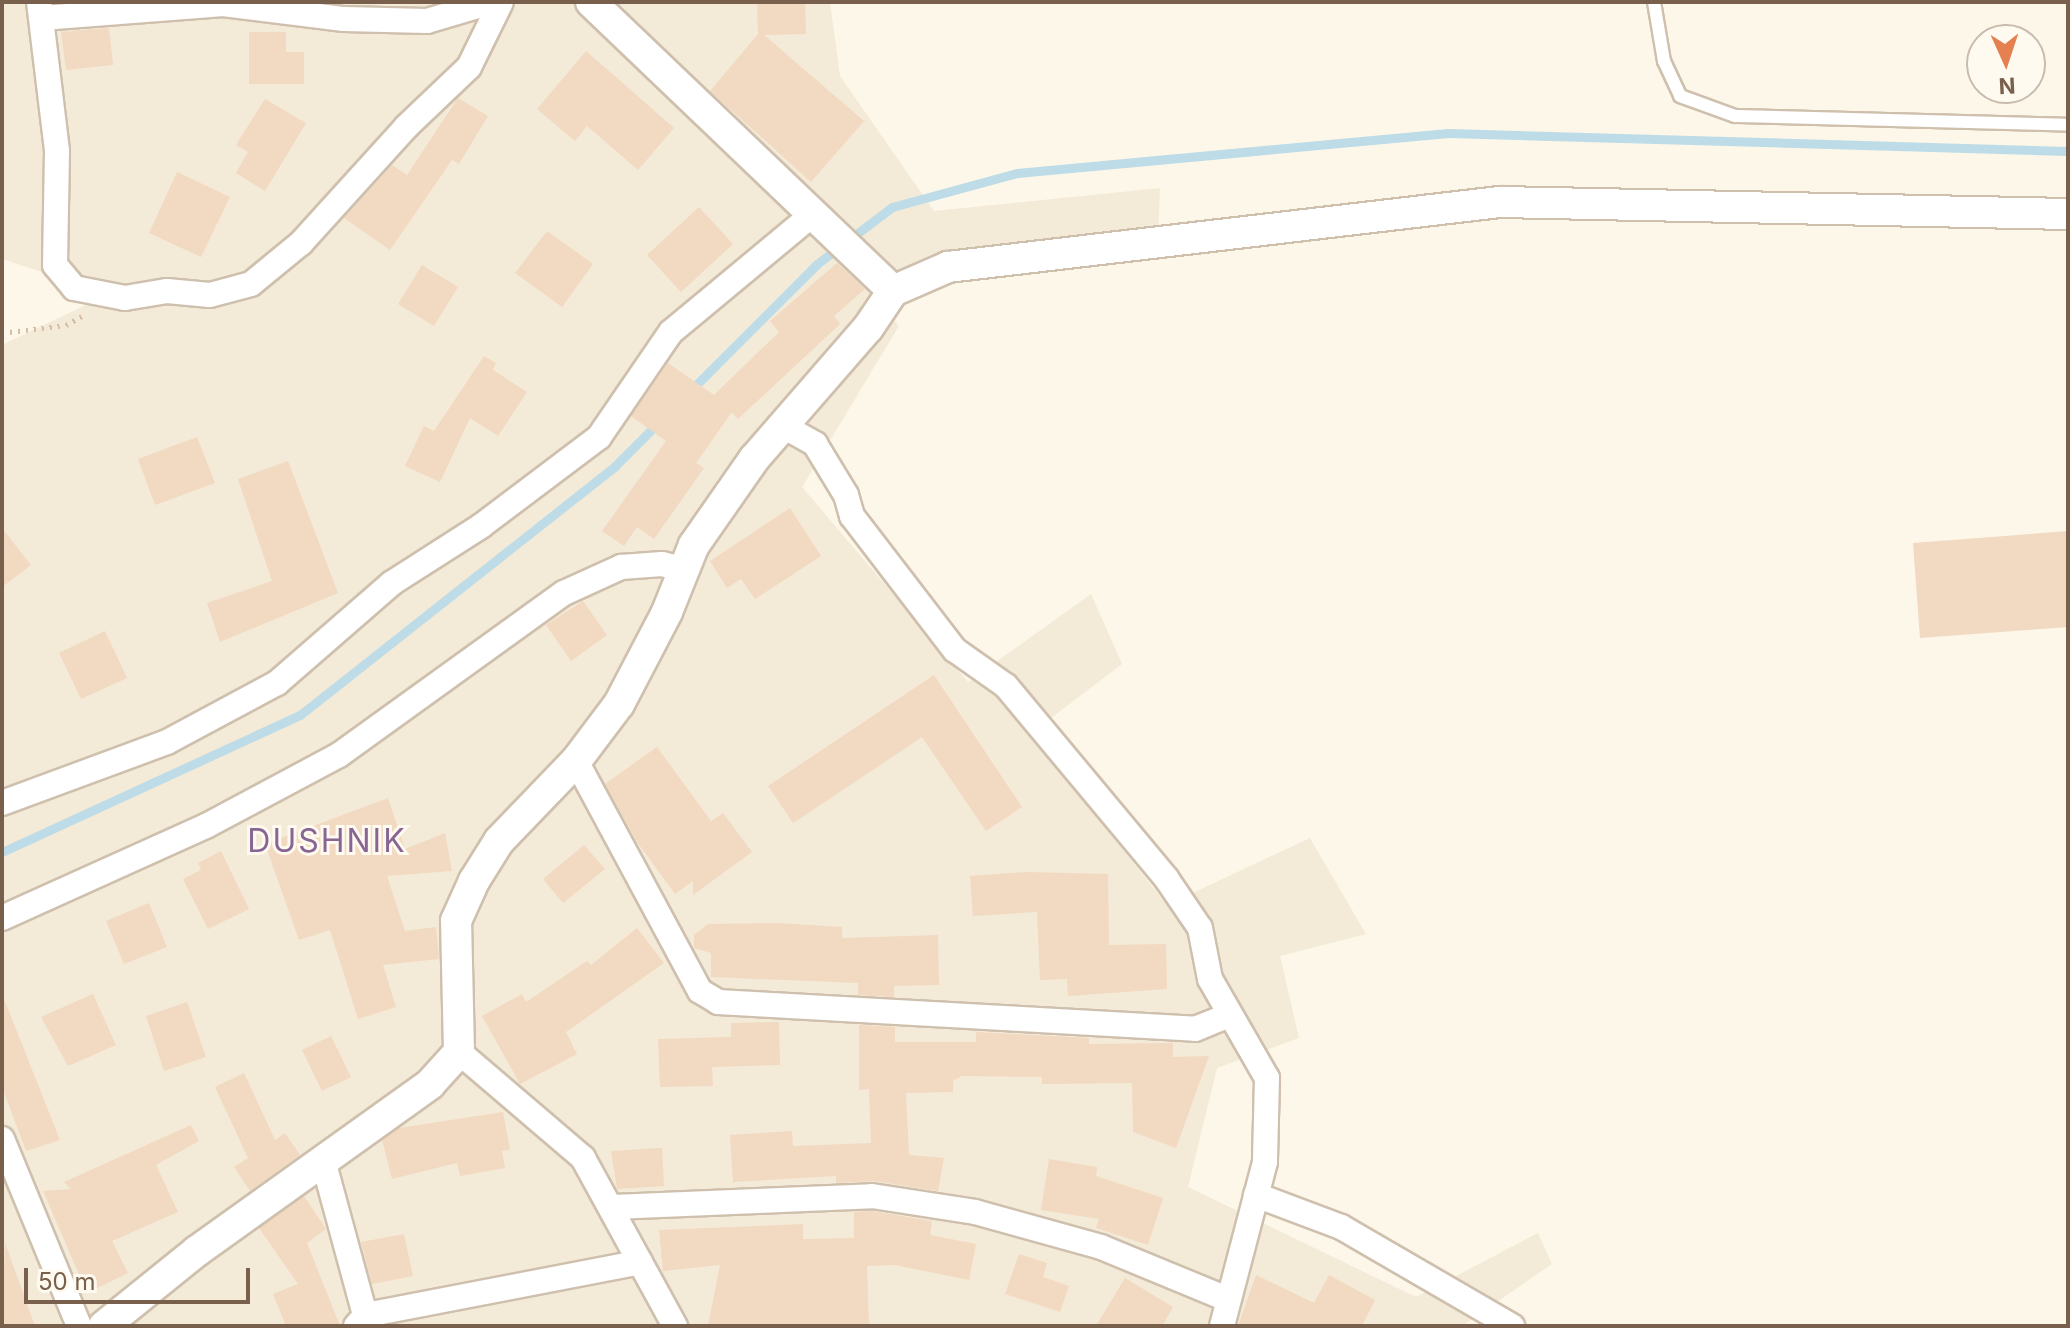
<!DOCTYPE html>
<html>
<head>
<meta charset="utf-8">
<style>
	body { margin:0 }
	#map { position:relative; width:2070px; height:1328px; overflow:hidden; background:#fcf7e9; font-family:Inter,sans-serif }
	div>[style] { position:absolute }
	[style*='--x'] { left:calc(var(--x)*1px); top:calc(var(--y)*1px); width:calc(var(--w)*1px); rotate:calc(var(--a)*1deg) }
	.residential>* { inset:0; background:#f4ead8 }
	.stream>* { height:9px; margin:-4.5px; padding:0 4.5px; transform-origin:4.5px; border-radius:4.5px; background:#bddce7 }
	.building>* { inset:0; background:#f2d9c1 }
	.path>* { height:5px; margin-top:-2.5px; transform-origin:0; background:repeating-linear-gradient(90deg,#d7bda3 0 2px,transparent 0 8px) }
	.roads { filter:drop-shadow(2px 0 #cfc0ae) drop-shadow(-2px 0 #cfc0ae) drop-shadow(0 2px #cfc0ae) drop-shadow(0 -2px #cfc0ae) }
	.service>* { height:12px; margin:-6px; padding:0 6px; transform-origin:6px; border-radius:6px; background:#fff }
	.minor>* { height:24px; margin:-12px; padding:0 12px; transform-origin:12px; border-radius:12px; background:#fff }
	.tertiary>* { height:30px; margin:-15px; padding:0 15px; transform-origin:15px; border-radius:15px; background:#fff }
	span { translate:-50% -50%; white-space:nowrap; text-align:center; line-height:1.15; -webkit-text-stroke:6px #fffaf0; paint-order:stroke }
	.quarter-label { font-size:32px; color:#886593; letter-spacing:2px }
	.frame { position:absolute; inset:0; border:4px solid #78604c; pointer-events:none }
	.north { position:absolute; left:1966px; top:24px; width:80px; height:80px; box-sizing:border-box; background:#fffaf0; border:2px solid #c9bcae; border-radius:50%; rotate:177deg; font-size:22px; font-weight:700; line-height:32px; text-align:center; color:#78604c }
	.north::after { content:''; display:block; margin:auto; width:28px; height:36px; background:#e58050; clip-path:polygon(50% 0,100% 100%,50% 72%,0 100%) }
	.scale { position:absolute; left:24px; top:1268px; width:226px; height:36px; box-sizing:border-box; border:4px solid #78604c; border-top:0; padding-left:10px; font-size:24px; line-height:28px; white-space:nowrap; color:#78604c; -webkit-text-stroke:6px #fffaf0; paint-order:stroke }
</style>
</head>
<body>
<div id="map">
	<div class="residential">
		<i style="clip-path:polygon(2px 2px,830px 2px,840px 76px,934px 211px,1160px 188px,1158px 242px,863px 284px,899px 326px,802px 487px,968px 682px,1091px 594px,1122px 664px,1030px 734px,1167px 905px,1310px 838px,1366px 934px,1280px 956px,1299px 1038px,1217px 1068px,1188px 1187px,1416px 1297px,1538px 1233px,1552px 1264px,1462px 1326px,2px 1326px,2px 345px,109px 294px,2px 259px)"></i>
	</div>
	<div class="stream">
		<i style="--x:690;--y:391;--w:180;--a:-45"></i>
		<i style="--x:817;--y:264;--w:94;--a:-37.2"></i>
		<i style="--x:892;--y:207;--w:130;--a:-15.2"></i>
		<i style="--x:1017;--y:173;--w:433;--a:-5.3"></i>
		<i style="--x:1448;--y:133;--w:620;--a:1.66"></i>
		<i style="--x:2;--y:852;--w:328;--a:-24.7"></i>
		<i style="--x:300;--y:715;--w:402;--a:-38.3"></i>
		<i style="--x:615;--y:466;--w:62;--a:-45"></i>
	</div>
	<div class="building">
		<i style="clip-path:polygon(757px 2px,805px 2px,806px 34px,764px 35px,864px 121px,811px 182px,710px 91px,758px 34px)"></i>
		<i style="clip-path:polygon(109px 28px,113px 65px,66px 70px,61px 32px)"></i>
		<i style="clip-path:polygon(249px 32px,286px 32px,286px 52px,304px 52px,304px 84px,249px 84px)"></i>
		<i style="clip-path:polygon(586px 51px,674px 128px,638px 170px,587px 126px,575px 141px,537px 109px)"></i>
		<i style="clip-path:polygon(458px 98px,488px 116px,459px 164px,452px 160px,390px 250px,344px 218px,392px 165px,407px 175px)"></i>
		<i style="clip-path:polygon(265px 99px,306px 123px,265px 191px,236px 173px,248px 152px,236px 145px)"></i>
		<i style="clip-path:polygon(177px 172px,230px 197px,201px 257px,149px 233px)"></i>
		<i style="clip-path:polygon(699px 207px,733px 244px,681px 292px,647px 255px)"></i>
		<i style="clip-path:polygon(547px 231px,593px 264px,562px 307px,515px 273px)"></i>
		<i style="clip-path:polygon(837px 263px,865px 289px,834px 316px,840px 324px,738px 419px,732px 412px,696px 463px,704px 468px,654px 539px,637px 527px,624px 546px,602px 531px,666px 441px,631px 416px,668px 363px,714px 395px,779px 332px,770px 321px)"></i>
		<i style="clip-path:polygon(422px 265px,458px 287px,434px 326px,398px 304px)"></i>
		<i style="clip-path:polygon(484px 356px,496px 363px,493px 370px,527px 392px,498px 436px,470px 418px,440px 482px,405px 466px,424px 426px,434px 431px)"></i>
		<i style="clip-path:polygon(197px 437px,215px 483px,155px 505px,138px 459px)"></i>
		<i style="clip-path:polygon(288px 461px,338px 593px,220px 642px,207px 603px,272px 581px,238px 479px)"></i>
		<i style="clip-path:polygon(790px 508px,821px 556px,755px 599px,741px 579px,727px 588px,710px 561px)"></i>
		<i style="clip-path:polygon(2px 528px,31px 565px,2px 587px)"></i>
		<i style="clip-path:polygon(2068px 531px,2068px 627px,1920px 638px,1913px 543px)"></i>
		<i style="clip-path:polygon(583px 601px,607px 635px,571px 661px,546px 625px)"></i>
		<i style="clip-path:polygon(105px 631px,127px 678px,81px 699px,59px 653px)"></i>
		<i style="clip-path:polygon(934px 675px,1022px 807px,986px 831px,922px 737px,793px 823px,768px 786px)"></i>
		<i style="clip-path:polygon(657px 747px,711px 821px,723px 813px,752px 852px,693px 895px,693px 881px,675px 894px,637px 842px,605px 784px)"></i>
		<i style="clip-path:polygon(388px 798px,405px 849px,445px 833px,452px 871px,387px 876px,405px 931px,436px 927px,439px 959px,383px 965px,396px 1007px,358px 1019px,330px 930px,299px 940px,265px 844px)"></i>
		<i style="clip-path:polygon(584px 845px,605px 869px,563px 903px,543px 879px)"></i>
		<i style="clip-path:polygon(221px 851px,249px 909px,208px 929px,183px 879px,201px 870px,198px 863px)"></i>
		<i style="clip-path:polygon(1026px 872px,1108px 874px,1109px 945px,1166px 944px,1167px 989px,1068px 996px,1067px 979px,1040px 980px,1037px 912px,973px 916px,970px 876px)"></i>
		<i style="clip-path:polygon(149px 903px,167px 947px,124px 964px,106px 921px)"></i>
		<i style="clip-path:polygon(777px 923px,842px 927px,842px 938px,938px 935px,939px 985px,894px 986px,894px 997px,858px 995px,858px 983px,711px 977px,711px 953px,694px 948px,694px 935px,708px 924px)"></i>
		<i style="clip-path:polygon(637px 928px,664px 963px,566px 1032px,577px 1054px,520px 1084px,482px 1016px,522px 994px,526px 1002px,587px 961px,591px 965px)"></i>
		<i style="clip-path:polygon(2px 994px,60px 1140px,26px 1151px,2px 1087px)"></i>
		<i style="clip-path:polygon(93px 994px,116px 1045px,68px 1066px,41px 1017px)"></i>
		<i style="clip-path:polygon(187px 1002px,206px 1057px,164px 1071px,146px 1016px)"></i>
		<i style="clip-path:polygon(779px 1022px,780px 1065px,712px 1067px,713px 1086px,660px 1087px,658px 1039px,731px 1037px,731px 1023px)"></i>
		<i style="clip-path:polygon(859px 1025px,895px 1027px,895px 1042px,976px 1042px,976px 1032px,1089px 1038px,1089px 1044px,1173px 1043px,1173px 1057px,1209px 1056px,1176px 1148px,1133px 1132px,1132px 1083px,1042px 1084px,1042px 1077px,962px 1076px,953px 1081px,953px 1092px,906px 1093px,909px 1155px,944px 1158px,938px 1191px,874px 1181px,836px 1183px,836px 1176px,733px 1182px,730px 1135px,792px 1131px,793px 1146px,871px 1143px,869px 1089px,859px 1090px)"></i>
		<i style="clip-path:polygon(331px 1036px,351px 1077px,322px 1091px,302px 1050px)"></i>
		<i style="clip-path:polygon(244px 1073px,275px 1140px,285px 1133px,300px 1155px,250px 1191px,234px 1167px,248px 1158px,215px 1087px)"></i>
		<i style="clip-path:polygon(503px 1112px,510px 1150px,502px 1151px,505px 1168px,460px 1176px,457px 1163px,392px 1179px,382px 1140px,399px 1128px)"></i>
		<i style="clip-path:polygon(191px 1125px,199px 1141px,156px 1165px,178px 1212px,112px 1241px,128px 1273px,87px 1293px,43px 1191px,71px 1189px,64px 1182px)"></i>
		<i style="clip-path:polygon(662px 1148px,664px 1186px,617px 1189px,611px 1151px)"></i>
		<i style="clip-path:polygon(1049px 1159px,1097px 1167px,1096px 1176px,1163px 1198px,1148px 1245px,1096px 1228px,1099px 1219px,1041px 1210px)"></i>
		<i style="clip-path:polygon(304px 1196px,326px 1229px,307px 1243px,340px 1326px,286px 1326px,273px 1294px,298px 1284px,259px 1228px)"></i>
		<i style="clip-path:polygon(871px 1211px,932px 1221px,930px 1235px,976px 1244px,969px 1280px,895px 1265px,867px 1266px,869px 1326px,708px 1326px,720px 1265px,663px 1271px,659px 1230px,803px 1224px,803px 1239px,854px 1238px,854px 1212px)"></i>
		<i style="clip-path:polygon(404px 1234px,413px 1276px,372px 1284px,361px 1242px)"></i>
		<i style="clip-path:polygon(5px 1243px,35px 1326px,2px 1326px)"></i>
		<i style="clip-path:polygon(1019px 1254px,1047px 1263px,1043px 1277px,1069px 1286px,1060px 1312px,1005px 1294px)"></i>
		<i style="clip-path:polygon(1256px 1275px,1314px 1303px,1329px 1275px,1375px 1300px,1362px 1326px,1238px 1326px)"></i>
		<i style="clip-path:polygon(1125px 1278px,1173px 1307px,1162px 1326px,1096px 1326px)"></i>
	</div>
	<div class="path">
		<i style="--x:2;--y:333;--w:64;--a:-7.1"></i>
		<i style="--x:66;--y:325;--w:18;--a:-29"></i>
	</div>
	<div class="roads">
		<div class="service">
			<i style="--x:1654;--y:2;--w:60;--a:80.4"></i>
			<i style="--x:1664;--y:61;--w:38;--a:65"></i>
			<i style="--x:1680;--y:96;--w:59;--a:20"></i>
			<i style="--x:1735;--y:116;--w:333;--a:1.5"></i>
		</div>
		<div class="minor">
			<i style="--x:39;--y:2;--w:150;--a:83.1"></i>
			<i style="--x:57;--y:151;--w:114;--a:91"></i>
			<i style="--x:55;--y:265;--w:30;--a:50"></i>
			<i style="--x:74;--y:288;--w:52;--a:11.1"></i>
			<i style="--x:125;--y:298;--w:43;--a:-9.5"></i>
			<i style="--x:167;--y:291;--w:43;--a:5.3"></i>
			<i style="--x:210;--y:295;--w:42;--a:-15"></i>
			<i style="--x:251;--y:284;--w:65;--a:-39.4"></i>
			<i style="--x:301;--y:243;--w:156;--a:-47.8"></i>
			<i style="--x:406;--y:127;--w:87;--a:-43.6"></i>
			<i style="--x:469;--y:67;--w:72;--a:-63.8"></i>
			<i style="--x:42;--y:18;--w:182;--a:-4.4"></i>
			<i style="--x:223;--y:4;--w:122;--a:7.1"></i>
			<i style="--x:344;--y:19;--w:83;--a:1.4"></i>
			<i style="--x:427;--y:21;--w:67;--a:-16.5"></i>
			<i style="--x:783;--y:426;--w:37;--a:29"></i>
			<i style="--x:815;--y:444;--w:60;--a:58.7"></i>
			<i style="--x:846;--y:495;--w:22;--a:74"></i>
			<i style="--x:852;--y:516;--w:169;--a:52.5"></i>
			<i style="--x:955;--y:650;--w:62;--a:35.2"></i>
			<i style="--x:1006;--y:686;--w:250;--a:50.2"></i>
			<i style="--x:1166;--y:878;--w:60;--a:55.8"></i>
			<i style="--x:1200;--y:928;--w:52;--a:78.9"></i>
			<i style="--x:1210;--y:979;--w:114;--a:60.1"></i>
			<i style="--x:1267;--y:1078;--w:84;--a:91.4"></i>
			<i style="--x:1265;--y:1162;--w:170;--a:104.7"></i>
			<i style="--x:576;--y:761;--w:261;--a:61.7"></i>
			<i style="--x:700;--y:991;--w:21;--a:31"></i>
			<i style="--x:718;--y:1002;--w:478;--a:3.2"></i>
			<i style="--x:1195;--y:1029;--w:35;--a:-22"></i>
			<i style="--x:2;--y:803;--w:176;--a:-20.3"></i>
			<i style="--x:167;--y:742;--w:125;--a:-28.2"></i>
			<i style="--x:277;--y:683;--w:152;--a:-41"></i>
			<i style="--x:392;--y:583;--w:106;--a:-32.6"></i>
			<i style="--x:481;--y:526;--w:148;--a:-37"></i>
			<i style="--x:599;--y:437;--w:127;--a:-55.6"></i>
			<i style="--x:671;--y:332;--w:185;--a:-39.7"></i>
			<i style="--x:2;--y:918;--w:224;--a:-24.3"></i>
			<i style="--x:206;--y:826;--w:151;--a:-28.1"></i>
			<i style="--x:339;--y:755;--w:277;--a:-35.8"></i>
			<i style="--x:564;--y:593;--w:63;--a:-24.5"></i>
			<i style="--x:621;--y:567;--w:41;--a:-4.2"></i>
			<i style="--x:662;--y:564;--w:21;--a:14"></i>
			<i style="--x:459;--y:1052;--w:163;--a:40.5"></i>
			<i style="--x:583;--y:1158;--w:192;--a:61.3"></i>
			<i style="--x:2;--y:1139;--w:202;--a:67.6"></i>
			<i style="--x:324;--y:1164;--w:168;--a:74.8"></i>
			<i style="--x:1256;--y:1195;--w:91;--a:20.6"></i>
			<i style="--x:1341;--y:1227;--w:198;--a:30.1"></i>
			<i style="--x:613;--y:1207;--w:259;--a:-2.4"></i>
			<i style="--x:872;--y:1196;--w:104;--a:8.8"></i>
			<i style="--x:975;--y:1212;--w:131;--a:15.5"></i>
			<i style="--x:1101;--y:1247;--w:136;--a:22.4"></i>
			<i style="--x:356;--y:1326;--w:15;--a:-48"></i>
			<i style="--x:366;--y:1315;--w:279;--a:-10.9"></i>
		</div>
		<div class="tertiary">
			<i style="--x:591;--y:2;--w:418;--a:43.7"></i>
			<i style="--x:104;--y:1326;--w:119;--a:-38.9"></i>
			<i style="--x:197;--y:1251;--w:287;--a:-35.6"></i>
			<i style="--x:430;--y:1084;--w:43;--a:-47.8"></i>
			<i style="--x:459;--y:1052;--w:131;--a:-91.3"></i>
			<i style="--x:456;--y:921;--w:44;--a:-65.8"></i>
			<i style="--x:474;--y:881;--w:47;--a:-58"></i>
			<i style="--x:499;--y:841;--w:111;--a:-46.1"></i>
			<i style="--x:576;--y:761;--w:71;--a:-53"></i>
			<i style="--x:619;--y:704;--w:104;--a:-62.4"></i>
			<i style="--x:667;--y:612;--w:72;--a:-68.1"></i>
			<i style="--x:694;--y:545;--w:105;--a:-55.1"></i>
			<i style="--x:754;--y:459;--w:174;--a:-49"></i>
			<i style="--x:868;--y:328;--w:45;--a:-56"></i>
			<i style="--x:893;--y:291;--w:60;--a:-23.6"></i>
			<i style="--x:948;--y:267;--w:556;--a:-6.72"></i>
			<i style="--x:1500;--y:202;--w:568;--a:1.21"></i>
		</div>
	</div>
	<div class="quarter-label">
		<span style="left:327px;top:841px">DUSHNIK</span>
	</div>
	<div class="frame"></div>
	<div class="north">N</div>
	<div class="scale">50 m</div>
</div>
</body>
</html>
